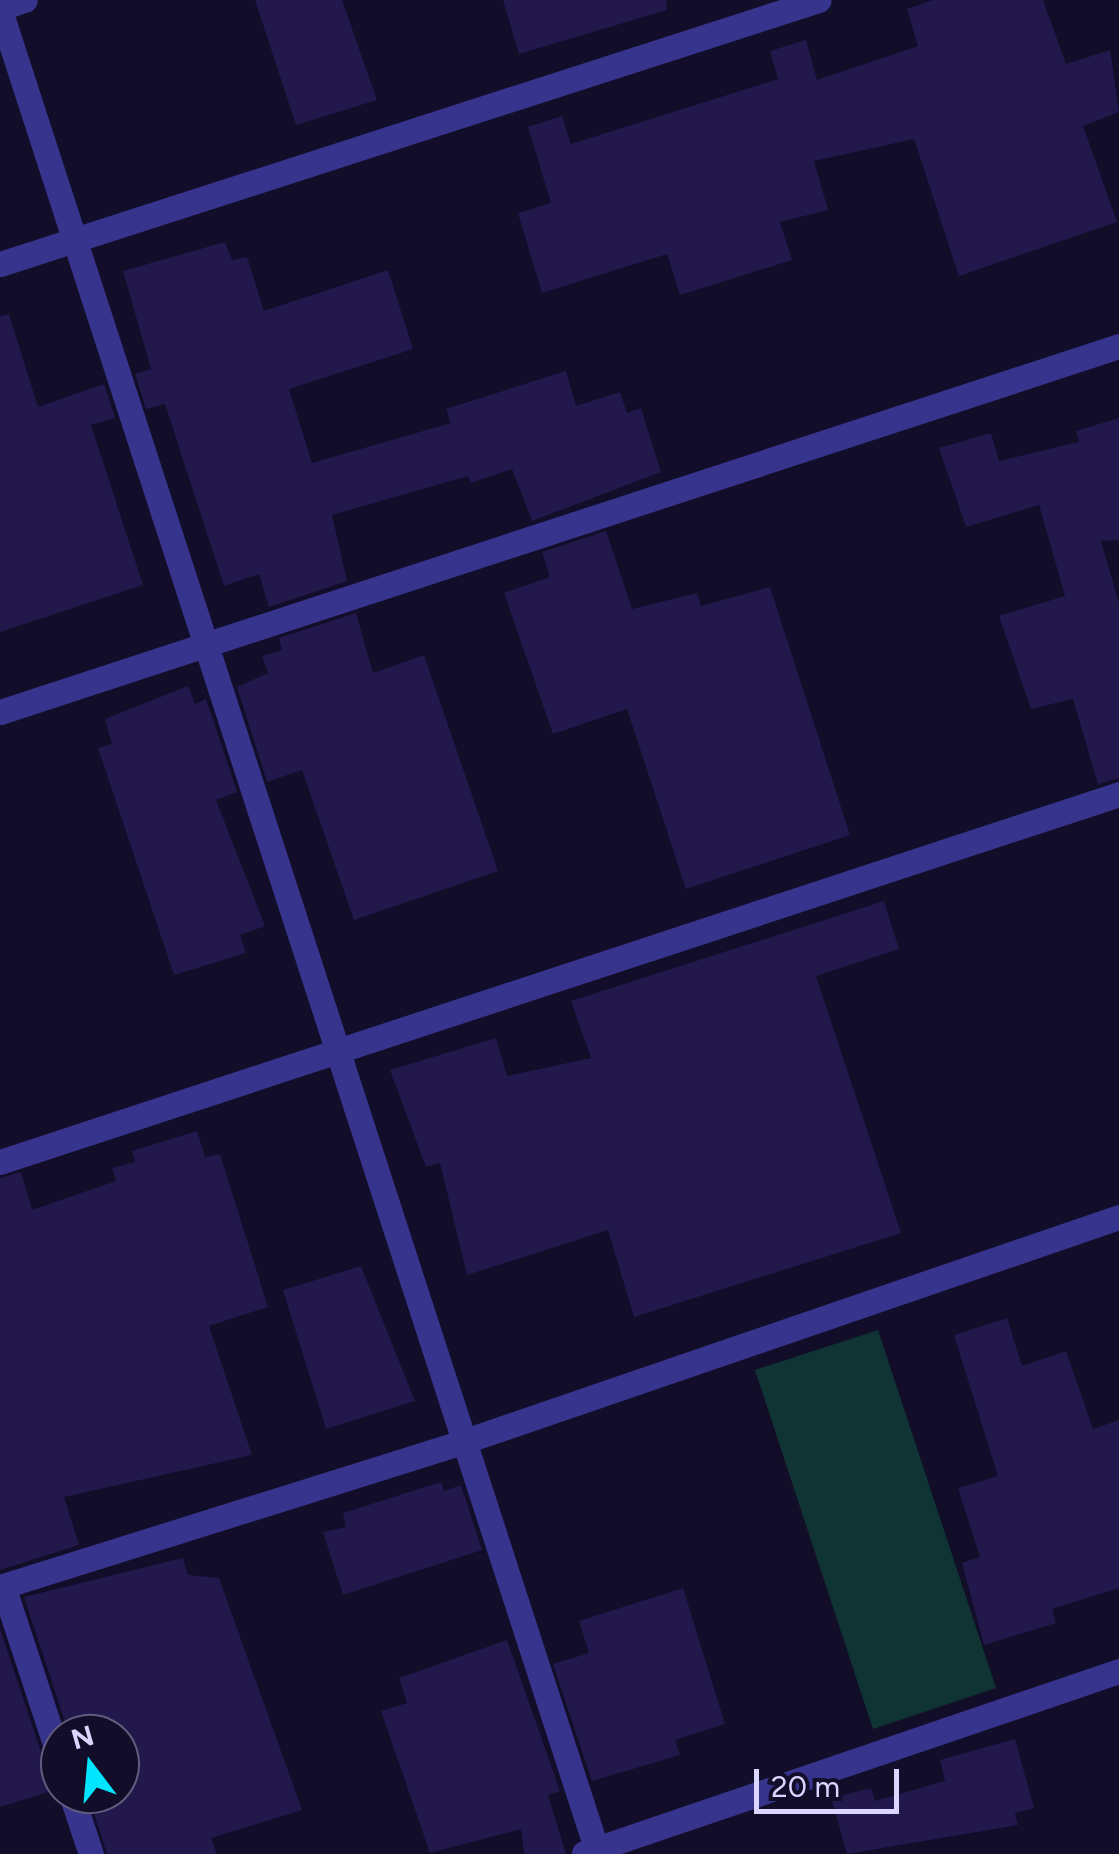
<!DOCTYPE html>
<html>
<head>
<meta charset="utf-8">
<style>
	body { margin:0 }
	#map { position:relative; width:1119px; height:1854px; overflow:hidden; background:#120d29; font-family:Figtree,sans-serif }
	div>[style] { position:absolute }
	[style*='--x'] { left:calc(var(--x)*1px); top:calc(var(--y)*1px); width:calc(var(--w)*1px); rotate:calc(var(--a)*1deg) }
	.green>* { inset:0; background:#103433 }
	.building>* { inset:0; background:#22184c }
	.minor>* { height:25px; margin:-12.5px; padding:0 12.5px; transform-origin:12.5px; border-radius:12.5px; background:#37348d }
	span { translate:-50% -50%; white-space:nowrap; text-align:center; line-height:1.15; -webkit-text-stroke:10px #120d29; paint-order:stroke }
	.north { position:absolute; left:40px; top:1714px; width:100px; height:100px; box-sizing:border-box; background:#120d29; border:2px solid #625d7f; border-radius:50%; rotate:344deg; font-size:28px; font-weight:700; line-height:40px; text-align:center; color:#dbd6ff }
	.north::after { content:''; display:block; margin:auto; width:35px; height:45px; background:#02e5ff; clip-path:polygon(50% 0,100% 100%,50% 72%,0 100%) }
	.scale { position:absolute; left:754px; top:1769px; width:145px; height:45px; box-sizing:border-box; border:5px solid #dbd6ff; border-top:0; padding-left:12px; font-size:30px; line-height:35px; white-space:nowrap; color:#dbd6ff; -webkit-text-stroke:8px #120d29; paint-order:stroke }
</style>
</head>
<body>
<div id="map">
	<div class="green">
		<i style="clip-path:polygon(878px 1330px,996px 1688px,873px 1729px,755px 1370px)"></i>
	</div>
	<div class="building">
		<i style="clip-path:polygon(255px 0,342px 0,377px 100px,296px 125px)"></i>
		<i style="clip-path:polygon(503px 0,666px 0,667px 10px,519px 54px)"></i>
		<i style="clip-path:polygon(933px 0,1043px 0,1066px 64px,1110px 50px,1119px 112px,1083px 126px,1117px 222px,959px 276px,914px 139px,814px 161px,828px 210px,780px 222px,792px 260px,680px 295px,667px 254px,542px 293px,518px 213px,551px 203px,528px 127px,562px 116px,571px 144px,778px 79px,770px 51px,806px 40px,817px 80px,918px 46px,907px 9px)"></i>
		<i style="clip-path:polygon(225px 242px,232px 260px,247px 257px,264px 311px,388px 270px,413px 349px,289px 389px,312px 463px,451px 423px,446px 409px,566px 371px,576px 406px,620px 392px,627px 413px,641px 408px,661px 472px,532px 521px,512px 469px,471px 483px,468px 476px,332px 515px,347px 581px,269px 607px,259px 574px,224px 586px,165px 404px,146px 409px,135px 374px,151px 369px,123px 271px)"></i>
		<i style="clip-path:polygon(9px 314px,38px 407px,104px 384px,115px 418px,91px 425px,143px 585px,0 632px,0 316px)"></i>
		<i style="clip-path:polygon(1119px 418px,1119px 540px,1101px 541px,1119px 603px,1119px 778px,1098px 784px,1073px 699px,1031px 709px,999px 616px,1065px 596px,1039px 505px,966px 527px,939px 448px,991px 433px,999px 461px,1079px 442px,1076px 431px)"></i>
		<i style="clip-path:polygon(606px 531px,632px 609px,697px 593px,701px 606px,770px 587px,850px 835px,686px 889px,627px 709px,553px 734px,504px 593px,550px 577px,542px 552px)"></i>
		<i style="clip-path:polygon(356px 613px,373px 673px,424px 655px,498px 871px,354px 920px,302px 770px,267px 782px,237px 687px,268px 673px,262px 656px,282px 650px,279px 638px)"></i>
		<i style="clip-path:polygon(188px 686px,195px 704px,206px 699px,237px 792px,216px 800px,265px 926px,240px 935px,246px 953px,174px 975px,98px 748px,112px 744px,105px 719px)"></i>
		<i style="clip-path:polygon(884px 901px,899px 949px,816px 976px,901px 1233px,634px 1317px,608px 1230px,467px 1275px,440px 1163px,426px 1167px,390px 1070px,496px 1038px,507px 1076px,591px 1058px,571px 1001px)"></i>
		<i style="clip-path:polygon(197px 1131px,205px 1157px,220px 1154px,268px 1307px,209px 1326px,252px 1455px,64px 1497px,79px 1545px,0 1570px,0 1178px,21px 1172px,32px 1210px,116px 1181px,112px 1168px,135px 1162px,132px 1151px)"></i>
		<i style="clip-path:polygon(361px 1266px,415px 1401px,326px 1429px,283px 1290px)"></i>
		<i style="clip-path:polygon(1007px 1318px,1022px 1366px,1066px 1351px,1093px 1429px,1119px 1420px,1119px 1588px,1052px 1609px,1056px 1623px,984px 1645px,962px 1563px,980px 1557px,958px 1488px,998px 1476px,954px 1335px)"></i>
		<i style="clip-path:polygon(441px 1482px,444px 1491px,461px 1485px,482px 1550px,343px 1595px,323px 1532px,346px 1527px,343px 1513px)"></i>
		<i style="clip-path:polygon(183px 1558px,188px 1575px,219px 1578px,302px 1810px,211px 1838px,217px 1854px,107px 1854px,88px 1794px,120px 1794px,120px 1734px,69px 1734px,24px 1597px)"></i>
		<i style="clip-path:polygon(683px 1588px,725px 1724px,675px 1740px,680px 1755px,592px 1781px,553px 1664px,589px 1653px,579px 1621px)"></i>
		<i style="clip-path:polygon(0 1629px,45px 1764px,60px 1775px,55px 1790px,0 1807px)"></i>
		<i style="clip-path:polygon(507px 1640px,560px 1791px,548px 1795px,566px 1854px,524px 1854px,521px 1829px,430px 1853px,381px 1711px,407px 1703px,399px 1678px)"></i>
		<i style="clip-path:polygon(1015px 1739px,1034px 1808px,1015px 1813px,1018px 1825px,847px 1854px,831px 1798px,871px 1788px,875px 1801px,945px 1781px,940px 1760px)"></i>
	</div>
	<div class="minor">
		<i style="--x:0;--y:8;--w:26;--a:-18"></i>
		<i style="--x:0;--y:10;--w:1939;--a:72.03"></i>
		<i style="--x:0;--y:264;--w:860;--a:-17.87"></i>
		<i style="--x:0;--y:712;--w:1177;--a:-18.11"></i>
		<i style="--x:0;--y:1162;--w:1178;--a:-18.2"></i>
		<i style="--x:3;--y:1586;--w:182;--a:71.8"></i>
		<i style="--x:0;--y:1587;--w:491;--a:-17.4"></i>
		<i style="--x:468;--y:1440;--w:688;--a:-18.91"></i>
		<i style="--x:71;--y:1794;--w:63;--a:71.6"></i>
		<i style="--x:584;--y:1853;--w:565;--a:-18.79"></i>
	</div>
	<div class="north">N</div>
	<div class="scale">20 m</div>
</div>
</body>
</html>
